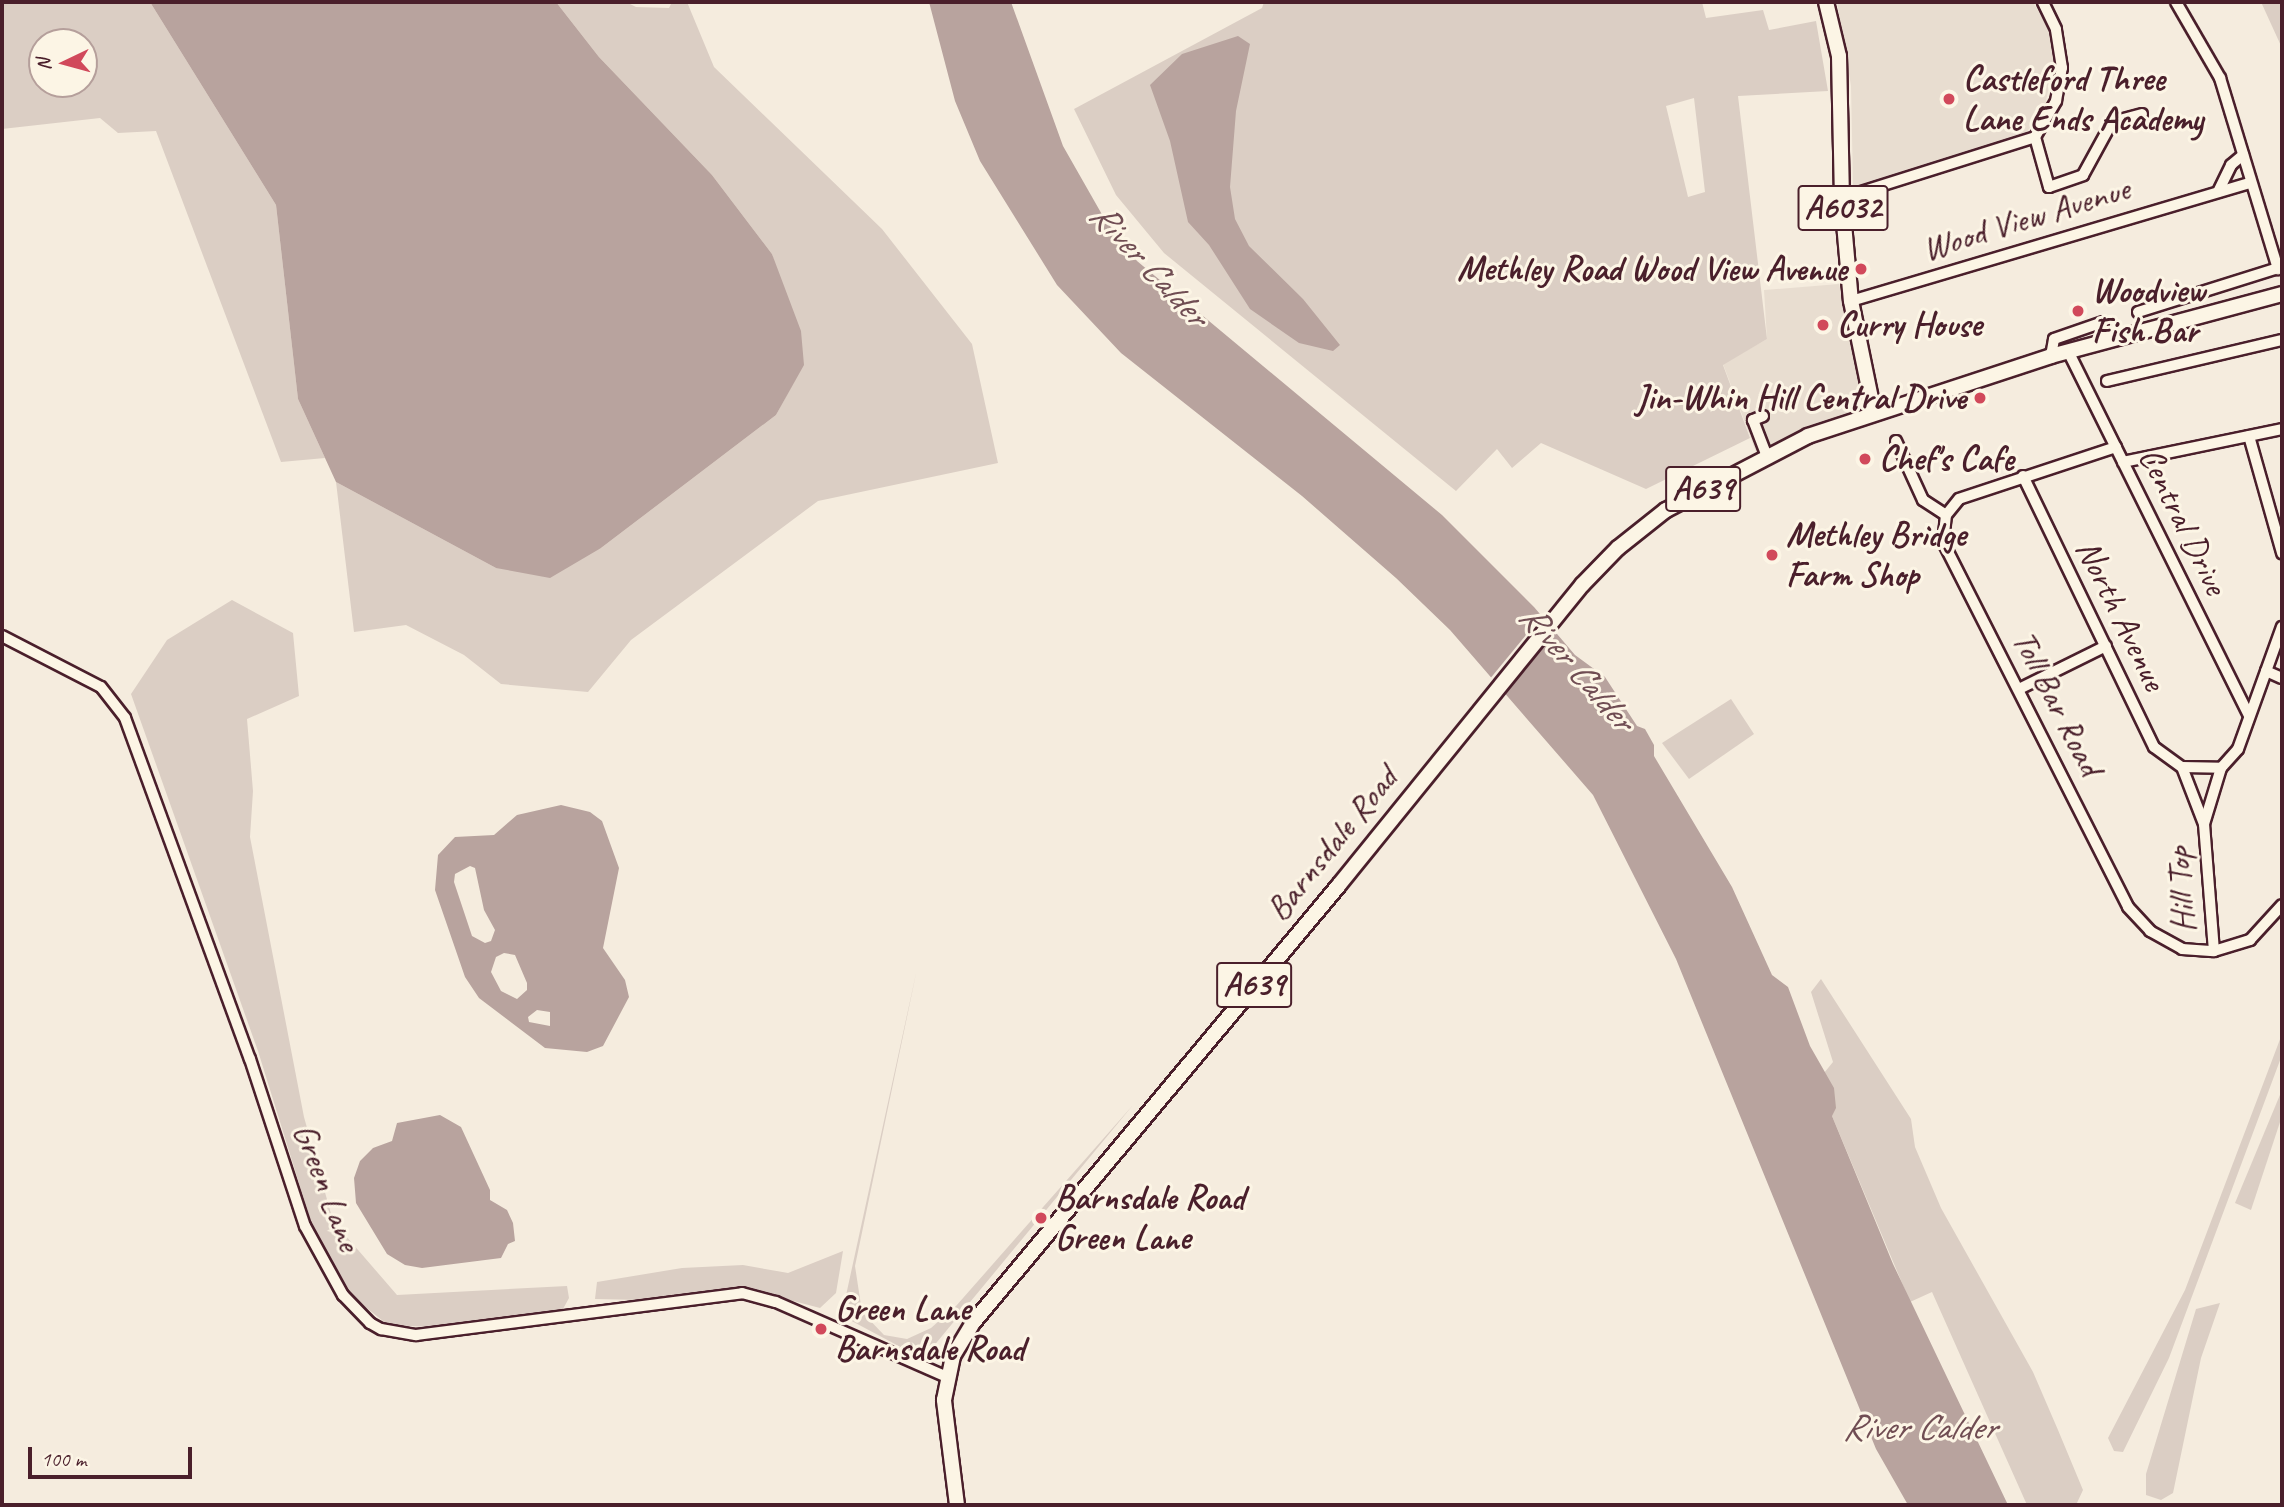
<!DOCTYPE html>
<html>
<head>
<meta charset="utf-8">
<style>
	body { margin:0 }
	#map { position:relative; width:2284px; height:1507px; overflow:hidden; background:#f5ecde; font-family:Caveat,sans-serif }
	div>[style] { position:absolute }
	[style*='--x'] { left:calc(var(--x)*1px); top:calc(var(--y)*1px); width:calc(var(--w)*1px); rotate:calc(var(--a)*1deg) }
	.built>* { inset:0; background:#e8ddd0 }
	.green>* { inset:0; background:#dbcec4 }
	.water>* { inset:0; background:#b8a39e }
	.pier>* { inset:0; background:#f5ecde }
	.roads { filter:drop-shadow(2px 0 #4a1f2b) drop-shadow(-2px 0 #4a1f2b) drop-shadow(0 2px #4a1f2b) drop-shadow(0 -2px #4a1f2b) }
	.minor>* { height:10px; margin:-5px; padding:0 5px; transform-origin:5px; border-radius:5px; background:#fcf5e5 }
	.major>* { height:14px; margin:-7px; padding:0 7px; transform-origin:7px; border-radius:7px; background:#fcf5e5 }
	.dots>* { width:19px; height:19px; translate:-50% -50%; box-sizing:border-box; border:4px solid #fcf5e5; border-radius:50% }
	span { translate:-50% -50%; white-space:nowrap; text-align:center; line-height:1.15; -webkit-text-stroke:6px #fcf5e5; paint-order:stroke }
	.shield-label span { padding:2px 5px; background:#fcf5e5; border:2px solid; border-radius:5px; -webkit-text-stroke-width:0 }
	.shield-label { font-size:33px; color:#4a1f2b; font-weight:700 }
	.poi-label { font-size:35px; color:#4a1f2b; font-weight:700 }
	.left { translate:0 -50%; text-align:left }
	.right { translate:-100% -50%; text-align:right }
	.street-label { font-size:35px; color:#4a1f2b }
	.water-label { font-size:37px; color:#704d53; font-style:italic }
	.frame { position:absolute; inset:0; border:4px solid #4a1f2b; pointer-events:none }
	.north { position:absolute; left:28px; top:28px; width:70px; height:70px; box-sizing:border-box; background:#fcf5e5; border:2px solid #b59f9b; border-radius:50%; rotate:265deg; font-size:19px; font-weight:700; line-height:28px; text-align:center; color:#4a1f2b }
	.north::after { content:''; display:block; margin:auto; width:24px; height:32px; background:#d1495b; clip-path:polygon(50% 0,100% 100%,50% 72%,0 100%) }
	.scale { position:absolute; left:28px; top:1447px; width:164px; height:32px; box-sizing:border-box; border:4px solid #4a1f2b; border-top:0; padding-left:9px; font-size:21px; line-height:24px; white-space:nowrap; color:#4a1f2b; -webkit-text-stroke:5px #fcf5e5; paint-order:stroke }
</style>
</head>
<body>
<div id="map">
	<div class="built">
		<i style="clip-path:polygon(1837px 2px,2033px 2px,2049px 30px,2054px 62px,2044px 111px,2023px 136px,1862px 188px,1853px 185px,1851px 86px)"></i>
		<i style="clip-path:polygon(1839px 284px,1862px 399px,1845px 415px,1756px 452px,1723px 364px,1767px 339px,1764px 290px)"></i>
	</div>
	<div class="green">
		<i style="clip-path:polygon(evenodd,2px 2px,150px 2px,276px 205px,298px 399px,325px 458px,281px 462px,156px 131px,118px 133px,100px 118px,2px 129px,2px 2px,42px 42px,84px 42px,84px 84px,42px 84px,42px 42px)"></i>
		<i style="clip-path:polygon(556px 2px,626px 2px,636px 7px,669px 8px,672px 2px,687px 2px,714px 67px,882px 229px,972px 344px,998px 463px,818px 501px,631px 640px,588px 692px,501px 684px,464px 655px,406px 625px,354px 632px,336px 482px,496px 568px,601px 548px,776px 415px,803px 365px,772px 254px,712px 175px,599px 57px)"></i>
		<i style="clip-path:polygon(evenodd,1264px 2px,1702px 2px,1706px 18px,1763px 10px,1769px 30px,1816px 21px,1828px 91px,1738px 96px,1767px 339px,1723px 365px,1750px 438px,1646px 489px,1541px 443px,1512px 468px,1497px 449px,1456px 491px,1164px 253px,1116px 195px,1074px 109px,1262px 8px,1264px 2px,1694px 98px,1705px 192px,1688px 197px,1666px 106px,1694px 98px)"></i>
		<i style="clip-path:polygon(2261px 2px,2282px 2px,2282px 48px)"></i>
		<i style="clip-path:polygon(232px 600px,293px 633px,299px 696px,247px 719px,253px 791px,250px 837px,304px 1117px,333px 1221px,397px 1295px,567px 1286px,569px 1298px,563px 1309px,431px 1327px,388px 1325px,353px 1297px,312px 1225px,258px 1051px,131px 694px,167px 640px)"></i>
		<i style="clip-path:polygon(1731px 699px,1754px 734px,1689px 779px,1662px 743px)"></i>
		<i style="clip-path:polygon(917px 969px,855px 1266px,862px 1312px,884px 1335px,907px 1339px,931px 1328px,956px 1306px,1133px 1105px,923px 1359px,848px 1319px,845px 1300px)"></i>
		<i style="clip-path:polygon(1821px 979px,1911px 1119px,1915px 1147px,1941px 1208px,2033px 1372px,2058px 1430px,2083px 1490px,2076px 1505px,2027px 1505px,1932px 1292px,1910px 1302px,1832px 1116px,1824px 1073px,1833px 1062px,1811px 992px)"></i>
		<i style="clip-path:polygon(2282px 1034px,2282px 1055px,2169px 1358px,2123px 1452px,2114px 1451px,2108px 1438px,2185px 1290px)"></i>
		<i style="clip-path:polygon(2282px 1090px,2282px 1116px,2251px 1210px,2235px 1203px)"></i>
		<i style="clip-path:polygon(843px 1251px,836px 1293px,820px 1308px,744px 1288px,643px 1300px,595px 1299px,597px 1282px,682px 1268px,743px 1265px,788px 1273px)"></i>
		<i style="clip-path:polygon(2220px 1303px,2201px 1358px,2173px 1493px,2161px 1500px,2146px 1495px,2146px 1474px,2196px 1309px)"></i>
	</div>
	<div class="water">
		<i style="clip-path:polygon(150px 2px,556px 2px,599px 57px,712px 175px,772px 254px,801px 331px,804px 365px,776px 415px,601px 548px,550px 578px,496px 568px,336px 482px,298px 399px,276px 205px)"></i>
		<i style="clip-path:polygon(929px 2px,1011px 2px,1063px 146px,1104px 218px,1137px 261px,1442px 515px,1534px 607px,1575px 655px,1605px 677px,1637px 726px,1645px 729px,1654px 745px,1654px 756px,1732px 887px,1772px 975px,1788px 987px,1810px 1046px,1834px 1088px,1836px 1108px,1832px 1116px,1893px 1264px,2008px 1505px,1908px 1505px,1876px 1449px,1676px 959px,1593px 795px,1450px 630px,1396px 578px,1302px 496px,1121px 353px,1057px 285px,980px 161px,955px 101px)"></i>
		<i style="clip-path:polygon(1238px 36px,1250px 44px,1236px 111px,1230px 187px,1235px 219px,1249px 246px,1303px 299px,1340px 345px,1333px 351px,1299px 343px,1250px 309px,1209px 245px,1188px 222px,1170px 141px,1150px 85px,1182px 54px)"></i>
		<i style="clip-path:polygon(evenodd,561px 805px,590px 812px,602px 821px,619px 868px,603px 948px,625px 980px,629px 997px,603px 1046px,587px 1052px,545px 1048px,479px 998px,465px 977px,435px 890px,438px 855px,455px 837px,494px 835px,517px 815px,561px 805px,470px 866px,475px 868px,484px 910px,495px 930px,491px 941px,485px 943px,472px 936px,454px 882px,455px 874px,470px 866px,561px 805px,504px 953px,515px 955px,527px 983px,527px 990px,517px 999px,501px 991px,491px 972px,496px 957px,504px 953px,561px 805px,537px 1010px,550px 1012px,550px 1026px,529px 1022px,528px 1017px,537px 1010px)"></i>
		<i style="clip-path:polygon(440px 1115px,461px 1127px,490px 1190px,490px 1200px,507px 1210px,513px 1223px,515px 1241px,508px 1244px,501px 1258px,422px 1268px,405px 1265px,387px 1254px,356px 1203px,354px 1178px,360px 1161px,373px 1148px,392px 1141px,397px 1123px)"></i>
	</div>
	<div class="pier">
		<i style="clip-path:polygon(1544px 613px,1558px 630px,1502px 696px,1489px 680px)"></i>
	</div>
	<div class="roads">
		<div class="minor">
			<i style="--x:2176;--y:2;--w:88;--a:59.9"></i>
			<i style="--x:2220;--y:78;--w:200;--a:73.1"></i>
			<i style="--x:2035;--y:137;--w:52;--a:74.4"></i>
			<i style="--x:2049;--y:187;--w:36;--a:-19"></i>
			<i style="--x:2083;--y:175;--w:60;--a:-61.3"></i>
			<i style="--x:2112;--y:122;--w:31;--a:-15"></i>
			<i style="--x:2218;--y:192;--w:30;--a:-64"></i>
			<i style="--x:2231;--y:165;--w:16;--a:-40"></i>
			<i style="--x:1842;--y:198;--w:202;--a:-17.5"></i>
			<i style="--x:2035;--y:137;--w:42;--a:-59.7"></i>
			<i style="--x:2056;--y:101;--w:34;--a:-80"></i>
			<i style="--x:2062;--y:68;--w:39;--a:-99"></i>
			<i style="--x:2056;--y:29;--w:30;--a:-116"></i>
			<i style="--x:1851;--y:301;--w:416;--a:-16.5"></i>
			<i style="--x:2138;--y:312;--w:151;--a:-17.4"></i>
			<i style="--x:2068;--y:351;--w:407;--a:63.6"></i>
			<i style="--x:2051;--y:356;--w:17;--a:-80"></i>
			<i style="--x:2054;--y:339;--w:52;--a:-19.1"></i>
			<i style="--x:2107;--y:381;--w:180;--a:-13.2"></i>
			<i style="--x:1763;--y:416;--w:11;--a:158"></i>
			<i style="--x:1753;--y:420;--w:36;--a:69"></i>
			<i style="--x:2249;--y:436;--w:122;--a:74.2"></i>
			<i style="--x:1896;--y:441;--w:65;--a:65.4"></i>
			<i style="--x:1923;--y:500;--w:27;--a:33"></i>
			<i style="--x:2116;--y:447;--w:165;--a:161.7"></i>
			<i style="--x:1959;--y:499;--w:21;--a:129"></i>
			<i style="--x:1946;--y:515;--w:27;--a:96"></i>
			<i style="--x:1943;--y:542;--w:409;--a:63.1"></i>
			<i style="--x:2128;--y:907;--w:33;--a:47"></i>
			<i style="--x:2150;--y:931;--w:37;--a:29"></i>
			<i style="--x:2182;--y:949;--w:32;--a:4"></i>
			<i style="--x:2214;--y:951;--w:38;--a:-17"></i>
			<i style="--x:2250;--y:940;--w:47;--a:-47.6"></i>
			<i style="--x:2123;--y:462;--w:162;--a:-11.7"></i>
			<i style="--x:2023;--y:476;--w:301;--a:64.2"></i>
			<i style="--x:2154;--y:747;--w:34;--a:36"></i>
			<i style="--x:2;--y:636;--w:111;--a:27.3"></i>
			<i style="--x:101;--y:687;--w:39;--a:52"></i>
			<i style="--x:125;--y:718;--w:363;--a:69.9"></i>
			<i style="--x:250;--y:1059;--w:176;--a:71.8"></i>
			<i style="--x:305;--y:1226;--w:79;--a:61.2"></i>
			<i style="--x:343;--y:1295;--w:39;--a:46"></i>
			<i style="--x:370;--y:1323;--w:13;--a:29"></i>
			<i style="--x:381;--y:1329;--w:36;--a:10"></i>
			<i style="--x:416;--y:1335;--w:329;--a:-7.3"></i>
			<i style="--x:742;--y:1293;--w:35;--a:15"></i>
			<i style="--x:776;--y:1302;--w:187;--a:23.7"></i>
			<i style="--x:2266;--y:671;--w:17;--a:24"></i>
			<i style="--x:2019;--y:689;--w:97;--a:-26.3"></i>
			<i style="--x:2182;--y:767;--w:39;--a:1"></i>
			<i style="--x:2221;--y:768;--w:25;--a:-48"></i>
			<i style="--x:2238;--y:749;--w:130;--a:-70.2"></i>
			<i style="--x:2182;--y:767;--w:61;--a:68.9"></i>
			<i style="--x:2204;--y:824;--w:127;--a:85.5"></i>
			<i style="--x:2204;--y:824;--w:59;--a:-73.1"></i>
		</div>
		<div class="major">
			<i style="--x:1826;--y:2;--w:56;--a:76.5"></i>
			<i style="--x:1839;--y:56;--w:145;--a:88.8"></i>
			<i style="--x:1842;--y:201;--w:100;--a:84.9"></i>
			<i style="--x:1851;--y:301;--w:114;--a:78.4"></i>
			<i style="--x:957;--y:1505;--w:106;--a:-97.1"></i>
			<i style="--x:944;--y:1400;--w:45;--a:-78.4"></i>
			<i style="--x:953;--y:1356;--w:37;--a:-59"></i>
			<i style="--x:972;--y:1324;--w:572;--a:-50.1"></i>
			<i style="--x:1339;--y:885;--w:386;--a:-51"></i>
			<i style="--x:1582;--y:585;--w:52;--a:-45.8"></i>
			<i style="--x:1618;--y:548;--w:61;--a:-38.4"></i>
			<i style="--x:1666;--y:510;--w:160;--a:-27.5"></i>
			<i style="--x:1808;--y:436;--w:256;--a:-18.2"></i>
			<i style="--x:2051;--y:356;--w:239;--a:-15"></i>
		</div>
	</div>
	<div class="dots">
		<i style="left:1949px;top:99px;background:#d1495b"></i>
		<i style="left:1861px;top:269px;background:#d1495b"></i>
		<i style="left:2078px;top:311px;background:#d1495b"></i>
		<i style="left:1823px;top:325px;background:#d1495b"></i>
		<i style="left:1980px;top:398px;background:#d1495b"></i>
		<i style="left:1865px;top:459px;background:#d1495b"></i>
		<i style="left:1772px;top:555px;background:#d1495b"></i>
		<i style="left:1041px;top:1218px;background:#d1495b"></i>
		<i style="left:821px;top:1329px;background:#d1495b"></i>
	</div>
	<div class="shield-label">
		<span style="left:1843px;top:208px">A6032</span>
		<span style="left:1703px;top:489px">A639</span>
		<span style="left:1254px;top:985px">A639</span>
	</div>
	<div class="poi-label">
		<span class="left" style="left:1963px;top:99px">Castleford Three<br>Lane Ends Academy</span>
		<span class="right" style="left:1847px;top:269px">Methley Road Wood View Avenue</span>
		<span class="left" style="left:2092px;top:311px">Woodview<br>Fish Bar</span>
		<span class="left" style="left:1837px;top:325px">Curry House</span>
		<span class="right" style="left:1966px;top:398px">Jin-Whin Hill Central Drive</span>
		<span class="left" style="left:1879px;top:459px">Chef's Cafe</span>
		<span class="left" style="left:1786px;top:555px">Methley Bridge<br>Farm Shop</span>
		<span class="left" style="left:1055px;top:1218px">Barnsdale Road<br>Green Lane</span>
		<span class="left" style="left:835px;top:1329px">Green Lane<br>Barnsdale Road</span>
	</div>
	<div class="street-label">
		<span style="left:2026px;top:219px;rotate:-17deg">Wood View Avenue</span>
		<span style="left:2183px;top:521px;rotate:64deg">Central Drive</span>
		<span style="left:2121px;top:615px;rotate:64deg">North Avenue</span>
		<span style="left:2057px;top:703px;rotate:63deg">Toll Bar Road</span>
		<span style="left:1332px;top:844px;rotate:-51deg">Barnsdale Road</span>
		<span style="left:2181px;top:890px;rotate:-94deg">Hill Top</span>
		<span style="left:327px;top:1187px;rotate:69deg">Green Lane</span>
	</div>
	<div class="water-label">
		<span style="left:1149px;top:264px;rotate:47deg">River Calder</span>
		<span style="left:1577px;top:667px;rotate:49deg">River Calder</span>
		<span style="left:1919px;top:1427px">River Calder</span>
	</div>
	<div class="frame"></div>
	<div class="north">N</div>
	<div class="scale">100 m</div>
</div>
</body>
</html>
